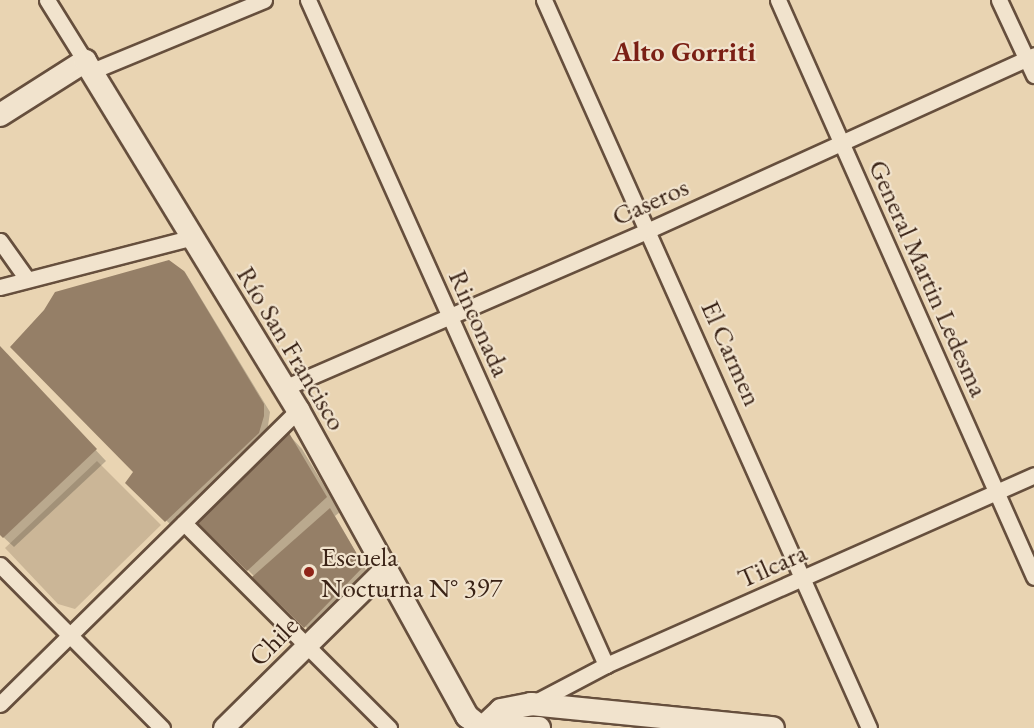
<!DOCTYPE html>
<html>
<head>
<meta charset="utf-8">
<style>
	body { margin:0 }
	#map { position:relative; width:1034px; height:728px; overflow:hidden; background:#e9d4b2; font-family:"EB Garamond",serif }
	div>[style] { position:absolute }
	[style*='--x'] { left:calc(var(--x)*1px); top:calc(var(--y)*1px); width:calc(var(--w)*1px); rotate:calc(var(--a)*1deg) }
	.green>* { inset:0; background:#cbb697 }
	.shadow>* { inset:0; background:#0003 }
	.building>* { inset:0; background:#957f67 }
	.roads { filter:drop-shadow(2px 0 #664f3d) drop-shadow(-2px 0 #664f3d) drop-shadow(0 2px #664f3d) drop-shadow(0 -2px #664f3d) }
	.minor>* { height:15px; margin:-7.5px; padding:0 7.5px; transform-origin:7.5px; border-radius:7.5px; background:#f1e3cd }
	.tertiary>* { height:20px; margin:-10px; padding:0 10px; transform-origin:10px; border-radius:10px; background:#f1e3cd }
	.secondary>* { height:22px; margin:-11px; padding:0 11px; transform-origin:11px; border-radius:11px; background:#f1e3cd }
	.dots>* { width:16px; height:16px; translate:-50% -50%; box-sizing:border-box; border:3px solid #f1e3cd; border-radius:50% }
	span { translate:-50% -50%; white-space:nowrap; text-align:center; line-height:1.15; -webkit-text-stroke:4.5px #f1e3cd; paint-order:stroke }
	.street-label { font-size:27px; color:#3a2316 }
	.poi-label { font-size:27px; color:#3a2316 }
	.left { translate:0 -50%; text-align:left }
	.neighbourhood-label { font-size:28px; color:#7a1f14; font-weight:700 }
</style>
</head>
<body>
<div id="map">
	<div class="green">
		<i style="clip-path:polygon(97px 461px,161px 525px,75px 609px,58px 604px,5px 548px)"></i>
	</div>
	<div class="shadow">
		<i style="clip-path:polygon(169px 262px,185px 272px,270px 412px,266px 440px,173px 527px,127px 482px,135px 472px)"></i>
		<i style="clip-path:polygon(0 348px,106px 461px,14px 547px,0 534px)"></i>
		<i style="clip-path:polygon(289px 435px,302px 449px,340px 512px,335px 516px,366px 570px,308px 629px,200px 523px)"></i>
	</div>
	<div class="building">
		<i style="clip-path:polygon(169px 260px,184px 271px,264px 404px,264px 416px,259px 433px,165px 522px,125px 483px,133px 472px,10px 347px,44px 310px,55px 292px)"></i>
		<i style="clip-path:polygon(0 346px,97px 449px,3px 538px,0 535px)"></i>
		<i style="clip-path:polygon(289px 433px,327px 497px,247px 571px,198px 523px)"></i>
		<i style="clip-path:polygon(330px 508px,364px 566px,304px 628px,252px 577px)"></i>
	</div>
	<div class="roads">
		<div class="minor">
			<i style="--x:47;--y:0;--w:72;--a:58.1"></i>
			<i style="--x:308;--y:0;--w:729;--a:65.86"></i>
			<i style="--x:544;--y:0;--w:797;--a:65.94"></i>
			<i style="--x:778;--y:0;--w:631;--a:66.07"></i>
			<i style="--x:999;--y:0;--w:83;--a:65"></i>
			<i style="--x:92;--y:71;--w:186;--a:-22.4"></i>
			<i style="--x:0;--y:241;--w:47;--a:54.6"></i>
			<i style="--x:0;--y:287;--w:196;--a:-14.5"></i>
			<i style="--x:284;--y:388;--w:398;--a:-23.4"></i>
			<i style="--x:649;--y:230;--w:423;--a:-24.4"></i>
			<i style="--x:184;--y:523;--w:290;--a:45"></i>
			<i style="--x:0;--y:565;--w:230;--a:45.2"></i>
			<i style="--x:0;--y:704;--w:419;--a:-44.6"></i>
			<i style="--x:532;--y:704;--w:84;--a:-27.8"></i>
			<i style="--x:606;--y:665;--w:468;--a:-23.9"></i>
		</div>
		<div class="tertiary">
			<i style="--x:224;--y:728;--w:229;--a:-44.6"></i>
		</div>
		<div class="secondary">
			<i style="--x:0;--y:115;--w:101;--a:-32.4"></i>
			<i style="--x:85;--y:61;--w:409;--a:58.6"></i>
			<i style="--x:298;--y:410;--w:350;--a:61.1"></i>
			<i style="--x:467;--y:716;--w:19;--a:39"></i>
			<i style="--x:482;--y:728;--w:26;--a:-43"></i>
			<i style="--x:501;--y:710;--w:31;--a:-11"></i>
			<i style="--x:531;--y:704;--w:243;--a:5.7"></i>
			<i style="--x:482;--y:728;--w:57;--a:0"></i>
		</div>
	</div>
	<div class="dots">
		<i style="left:309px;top:572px;background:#8f2418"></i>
	</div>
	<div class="street-label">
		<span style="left:650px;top:201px;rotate:-24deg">Caseros</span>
		<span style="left:929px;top:278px;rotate:66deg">General Martin Ledesma</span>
		<span style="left:480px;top:323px;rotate:66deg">Rinconada</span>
		<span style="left:292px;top:348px;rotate:59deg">Río San Francisco</span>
		<span style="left:732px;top:353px;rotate:66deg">El Carmen</span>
		<span style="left:772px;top:565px;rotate:-24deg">Tilcara</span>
		<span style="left:273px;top:641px;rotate:-45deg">Chile</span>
	</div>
	<div class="poi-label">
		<span class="left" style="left:321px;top:572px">Escuela<br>Nocturna N° 397</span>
	</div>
	<div class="neighbourhood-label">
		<span style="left:684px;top:51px">Alto Gorriti</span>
	</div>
</div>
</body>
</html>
